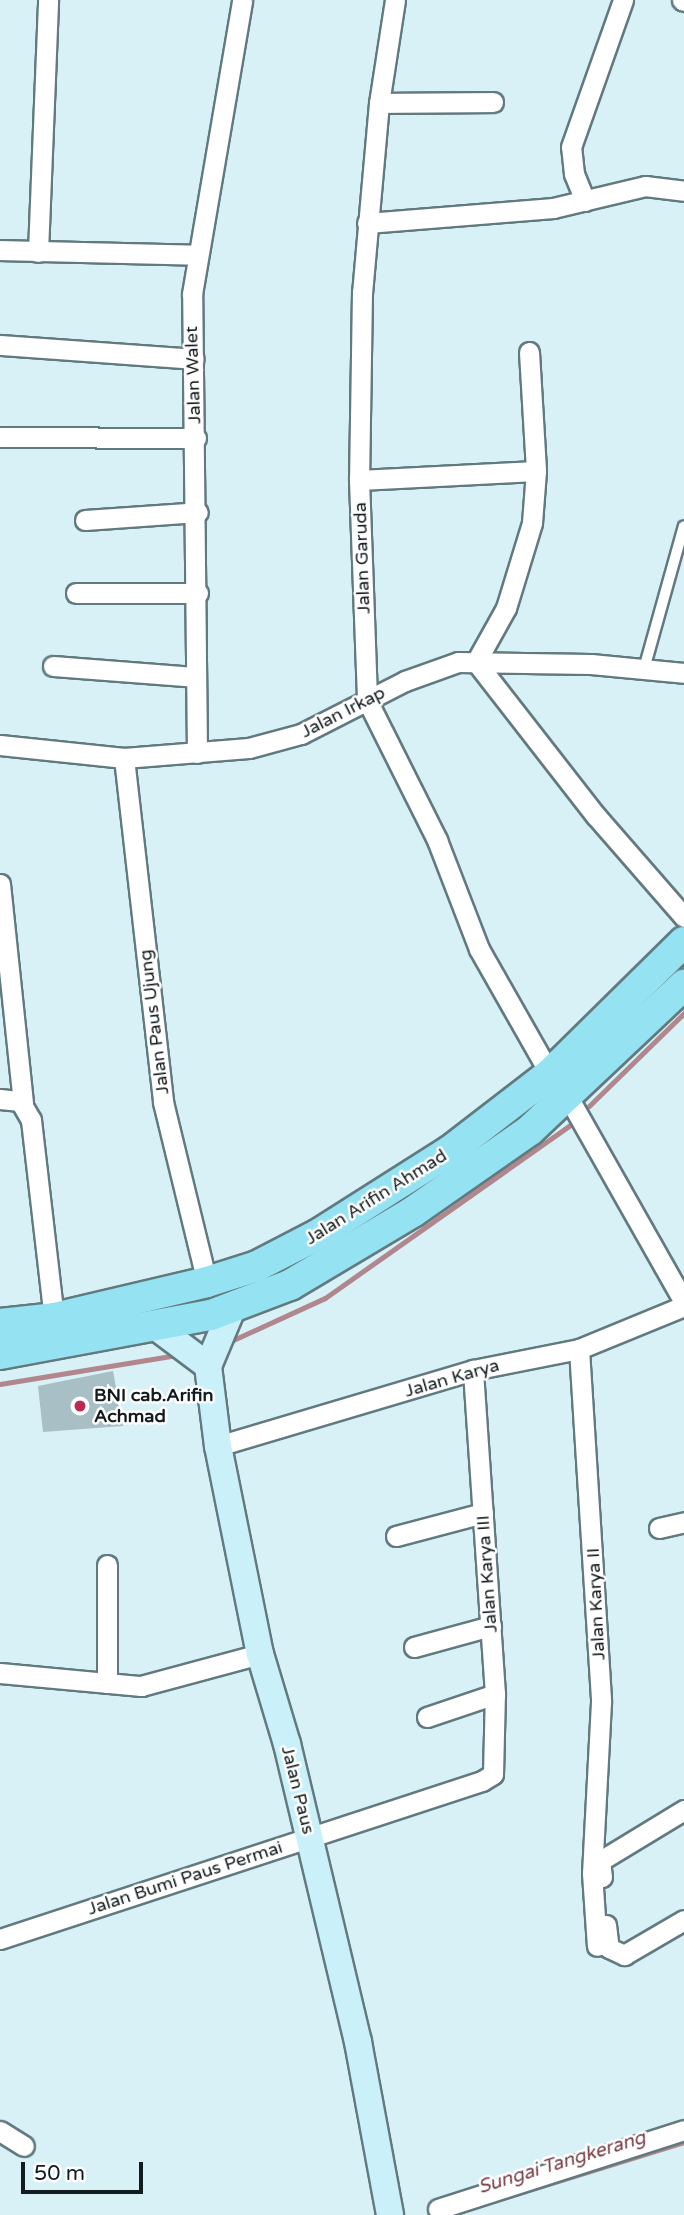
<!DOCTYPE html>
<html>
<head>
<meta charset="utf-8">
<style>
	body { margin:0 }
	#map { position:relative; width:684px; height:2215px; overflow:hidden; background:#d7f1f7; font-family:"Varela Round",sans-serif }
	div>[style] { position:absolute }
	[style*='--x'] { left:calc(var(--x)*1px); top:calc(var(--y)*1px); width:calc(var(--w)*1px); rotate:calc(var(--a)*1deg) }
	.stream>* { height:5px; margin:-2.5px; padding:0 2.5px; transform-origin:2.5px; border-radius:2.5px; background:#b1878d }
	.building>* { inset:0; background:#a7bfc5 }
	.roads { filter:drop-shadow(2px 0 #627a7f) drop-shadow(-2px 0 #627a7f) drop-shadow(0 2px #627a7f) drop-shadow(0 -2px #627a7f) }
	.service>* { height:10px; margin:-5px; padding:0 5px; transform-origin:5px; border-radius:5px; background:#fff }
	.minor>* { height:19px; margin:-9.5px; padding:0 9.5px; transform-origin:9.5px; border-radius:9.5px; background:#fff }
	.secondary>* { height:26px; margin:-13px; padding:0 13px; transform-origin:13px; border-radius:13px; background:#caf1f9 }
	.primary>* { height:30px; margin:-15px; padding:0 15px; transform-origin:15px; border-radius:15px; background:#95e3f2 }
	.dots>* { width:19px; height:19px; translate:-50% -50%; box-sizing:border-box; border:4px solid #fff; border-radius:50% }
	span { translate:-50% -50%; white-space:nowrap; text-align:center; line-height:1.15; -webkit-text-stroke:5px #fff; paint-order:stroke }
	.street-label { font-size:18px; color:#121b1d }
	.poi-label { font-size:18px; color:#121b1d; font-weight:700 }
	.left { translate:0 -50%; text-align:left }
	.water-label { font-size:19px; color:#753a45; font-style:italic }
	.scale { position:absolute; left:21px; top:2162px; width:122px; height:32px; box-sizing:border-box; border:4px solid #121b1d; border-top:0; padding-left:9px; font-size:21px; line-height:24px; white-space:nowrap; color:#121b1d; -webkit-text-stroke:5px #fff; paint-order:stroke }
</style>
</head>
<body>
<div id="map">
	<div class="stream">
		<i style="--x:589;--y:1106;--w:133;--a:-44.4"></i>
		<i style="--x:231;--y:1341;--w:103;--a:-24.6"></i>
		<i style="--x:325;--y:1298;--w:299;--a:-35.2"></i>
		<i style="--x:0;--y:1384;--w:173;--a:-9.3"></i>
		<i style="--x:493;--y:2201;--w:200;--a:-17.2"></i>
	</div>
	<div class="building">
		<i style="clip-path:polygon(113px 1371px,123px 1426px,43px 1432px,38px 1386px)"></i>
	</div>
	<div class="roads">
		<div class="service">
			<i style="--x:644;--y:669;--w:148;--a:-74.4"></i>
		</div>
		<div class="minor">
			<i style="--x:395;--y:0;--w:104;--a:98.8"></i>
			<i style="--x:379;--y:103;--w:190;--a:95.1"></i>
			<i style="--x:362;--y:292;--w:188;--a:90.9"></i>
			<i style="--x:359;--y:480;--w:220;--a:87.9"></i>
			<i style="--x:367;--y:700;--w:157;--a:63.4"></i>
			<i style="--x:437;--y:840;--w:117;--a:68.9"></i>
			<i style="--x:479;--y:949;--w:144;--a:60.4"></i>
			<i style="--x:682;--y:0;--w:2;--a:27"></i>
			<i style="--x:379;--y:103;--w:114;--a:-0.5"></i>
			<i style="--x:585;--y:201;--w:29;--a:-112"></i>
			<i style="--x:574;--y:174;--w:27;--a:-96"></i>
			<i style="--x:571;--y:147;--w:156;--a:-70.5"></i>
			<i style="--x:367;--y:223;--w:187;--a:-4.6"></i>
			<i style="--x:553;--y:208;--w:95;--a:-13.4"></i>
			<i style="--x:645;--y:186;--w:39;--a:7"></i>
			<i style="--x:0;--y:250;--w:198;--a:1.4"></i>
			<i style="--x:38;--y:252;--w:252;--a:-87.7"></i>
			<i style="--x:0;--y:345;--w:194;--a:4.1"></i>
			<i style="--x:529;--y:352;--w:119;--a:86.6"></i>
			<i style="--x:536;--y:471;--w:52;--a:94.4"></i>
			<i style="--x:532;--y:523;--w:89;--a:107"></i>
			<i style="--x:506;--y:608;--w:62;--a:119.1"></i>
			<i style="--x:476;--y:662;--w:195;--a:52.1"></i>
			<i style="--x:596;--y:816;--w:134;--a:48.9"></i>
			<i style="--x:0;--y:437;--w:196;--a:0.3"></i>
			<i style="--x:359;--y:480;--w:177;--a:-2.9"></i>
			<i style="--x:85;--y:520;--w:113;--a:-4"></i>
			<i style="--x:76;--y:593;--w:122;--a:0"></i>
			<i style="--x:53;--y:666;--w:142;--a:4.4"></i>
			<i style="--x:0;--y:745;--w:125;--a:6"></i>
			<i style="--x:124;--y:758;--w:125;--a:-4.6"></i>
			<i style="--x:249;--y:748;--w:54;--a:-15.1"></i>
			<i style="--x:301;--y:734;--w:117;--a:-27"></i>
			<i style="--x:405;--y:681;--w:56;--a:-19.7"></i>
			<i style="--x:458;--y:662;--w:133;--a:0.9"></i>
			<i style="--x:591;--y:664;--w:93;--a:5.5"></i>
			<i style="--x:197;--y:753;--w:459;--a:-90.6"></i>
			<i style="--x:192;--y:294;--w:298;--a:-80.3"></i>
			<i style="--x:124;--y:758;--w:346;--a:83.5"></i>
			<i style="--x:163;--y:1102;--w:185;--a:76.3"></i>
			<i style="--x:0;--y:884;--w:221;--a:84"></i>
			<i style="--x:568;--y:1097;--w:236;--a:60.5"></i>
			<i style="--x:0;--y:1099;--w:20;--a:6"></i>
			<i style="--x:20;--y:1101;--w:22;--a:60"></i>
			<i style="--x:31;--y:1120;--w:199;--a:83.4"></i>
			<i style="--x:579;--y:1349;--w:354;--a:86.4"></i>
			<i style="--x:601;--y:1702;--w:171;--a:93"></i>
			<i style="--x:592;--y:1873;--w:73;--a:86.1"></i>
			<i style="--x:218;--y:1446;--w:266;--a:-16.6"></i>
			<i style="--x:473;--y:1370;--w:108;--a:-11.2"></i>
			<i style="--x:579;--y:1349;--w:113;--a:-22.3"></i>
			<i style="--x:659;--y:1528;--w:26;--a:-13"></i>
			<i style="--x:396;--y:1536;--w:90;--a:-14.8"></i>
			<i style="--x:414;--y:1647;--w:80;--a:-15.3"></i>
			<i style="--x:0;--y:1673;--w:142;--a:5.3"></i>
			<i style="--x:141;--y:1686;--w:123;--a:-15.1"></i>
			<i style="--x:107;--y:1683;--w:118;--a:-90"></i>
			<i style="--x:427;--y:1717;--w:72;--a:-18.7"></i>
			<i style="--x:602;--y:1877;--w:16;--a:-97"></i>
			<i style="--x:600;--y:1861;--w:98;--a:-31.3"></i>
			<i style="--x:606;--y:1925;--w:23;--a:83"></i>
			<i style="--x:609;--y:1948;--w:17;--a:25"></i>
			<i style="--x:624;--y:1955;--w:69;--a:-30.3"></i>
			<i style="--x:0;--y:1939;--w:507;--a:-18.15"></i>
			<i style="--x:482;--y:1781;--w:13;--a:-32"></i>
			<i style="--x:493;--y:1774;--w:80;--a:-88.6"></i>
			<i style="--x:495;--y:1694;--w:325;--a:-93.9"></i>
			<i style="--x:0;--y:2131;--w:28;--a:32"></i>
			<i style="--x:438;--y:2209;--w:258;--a:-17.8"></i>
		</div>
		<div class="secondary">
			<i style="--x:232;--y:1309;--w:62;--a:112.8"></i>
			<i style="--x:208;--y:1366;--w:81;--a:82.9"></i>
			<i style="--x:218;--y:1446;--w:212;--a:78.6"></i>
			<i style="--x:260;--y:1654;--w:94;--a:73.3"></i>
			<i style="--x:287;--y:1744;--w:306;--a:76.6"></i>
			<i style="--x:358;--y:2042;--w:176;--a:79.5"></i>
			<i style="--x:155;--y:1326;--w:66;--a:37"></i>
		</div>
		<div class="primary">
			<i style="--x:0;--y:1324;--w:54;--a:-6.3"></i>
			<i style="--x:54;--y:1318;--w:157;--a:-13.2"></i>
			<i style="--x:207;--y:1282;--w:52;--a:-17.7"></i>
			<i style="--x:257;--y:1266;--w:70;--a:-27.3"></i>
			<i style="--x:319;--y:1234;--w:155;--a:-32.4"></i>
			<i style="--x:450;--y:1151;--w:126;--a:-37.6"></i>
			<i style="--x:550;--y:1074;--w:188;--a:-44.6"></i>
			<i style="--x:0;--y:1354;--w:215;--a:-10.5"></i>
			<i style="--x:211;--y:1315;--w:85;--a:-20.8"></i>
			<i style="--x:290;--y:1285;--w:144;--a:-30.8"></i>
			<i style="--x:414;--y:1211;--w:141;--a:-34.9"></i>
			<i style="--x:530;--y:1130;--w:212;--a:-43.3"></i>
		</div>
	</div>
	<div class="dots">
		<i style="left:80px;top:1406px;background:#ba2a53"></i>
	</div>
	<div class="street-label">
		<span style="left:193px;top:375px;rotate:-92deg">Jalan Walet</span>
		<span style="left:362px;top:558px;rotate:-92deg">Jalan Garuda</span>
		<span style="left:343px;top:712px;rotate:-27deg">Jalan Irkap</span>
		<span style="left:154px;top:1022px;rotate:-97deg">Jalan Paus Ujung</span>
		<span style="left:376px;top:1197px;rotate:-32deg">Jalan Arifin Ahmad</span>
		<span style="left:452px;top:1378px;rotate:-16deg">Jalan Karya</span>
		<span style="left:487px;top:1574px;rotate:-94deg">Jalan Karya III</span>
		<span style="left:596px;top:1604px;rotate:-93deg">Jalan Karya II</span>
		<span style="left:298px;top:1790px;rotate:76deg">Jalan Paus</span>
		<span style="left:185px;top:1878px;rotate:-18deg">Jalan Bumi Paus Permai</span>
	</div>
	<div class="poi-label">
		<span class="left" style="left:94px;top:1406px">BNI cab.Arifin<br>Achmad</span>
	</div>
	<div class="water-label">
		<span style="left:562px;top:2163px;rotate:-17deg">Sungai Tangkerang</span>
	</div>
	<div class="scale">50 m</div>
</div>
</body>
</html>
